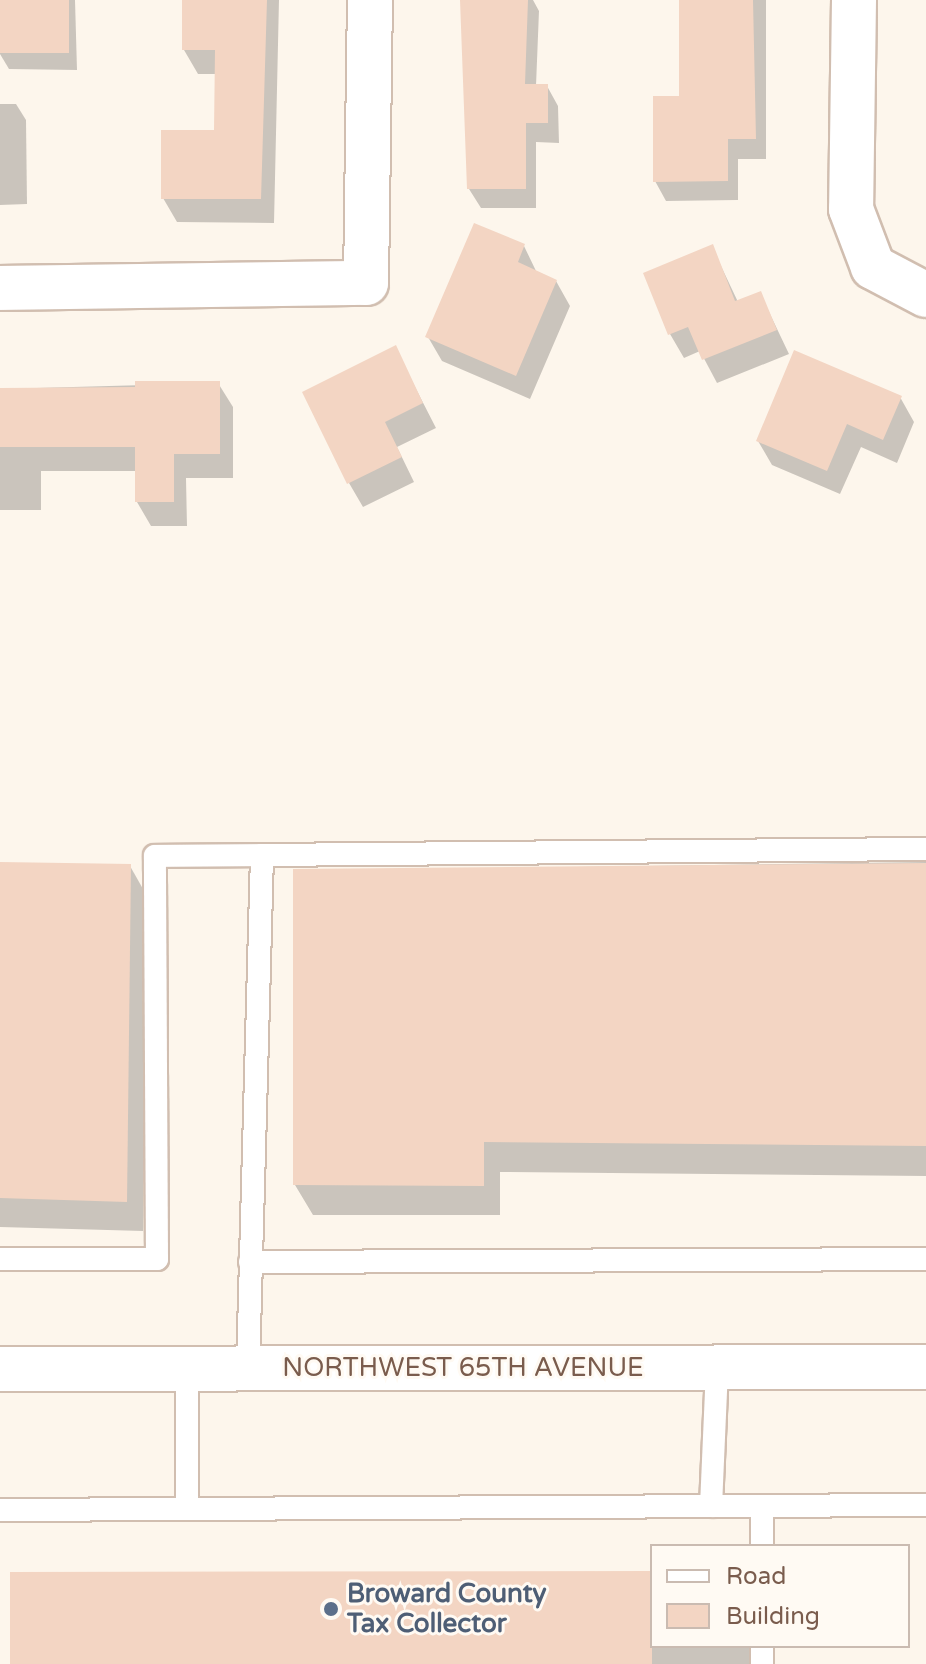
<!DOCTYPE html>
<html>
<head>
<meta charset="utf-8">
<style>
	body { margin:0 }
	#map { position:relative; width:926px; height:1664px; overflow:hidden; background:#fdf6ec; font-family:"Varela Round",sans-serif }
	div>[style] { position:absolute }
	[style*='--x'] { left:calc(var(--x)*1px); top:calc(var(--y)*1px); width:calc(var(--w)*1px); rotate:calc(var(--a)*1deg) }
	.shadow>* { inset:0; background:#0003 }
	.building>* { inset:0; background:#f3d5c3 }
	.roads { filter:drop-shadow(2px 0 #d1beb0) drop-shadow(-2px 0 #d1beb0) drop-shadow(0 2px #d1beb0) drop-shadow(0 -2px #d1beb0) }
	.service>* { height:22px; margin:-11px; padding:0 11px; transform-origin:11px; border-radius:11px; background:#fff }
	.minor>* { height:44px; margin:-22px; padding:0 22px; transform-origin:22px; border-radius:22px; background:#fff }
	.dots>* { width:22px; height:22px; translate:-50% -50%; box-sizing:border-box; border:4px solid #fffaf3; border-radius:50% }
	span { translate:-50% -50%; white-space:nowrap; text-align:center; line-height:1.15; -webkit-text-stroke:6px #fffaf3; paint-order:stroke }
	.street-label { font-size:26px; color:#7a5c4d }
	.service-label { font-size:26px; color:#4e5e75; font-weight:700 }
	.left { translate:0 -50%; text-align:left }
	.legend { position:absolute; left:650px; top:1544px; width:260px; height:104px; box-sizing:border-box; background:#fffaf3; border:2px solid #cabbb1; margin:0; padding:10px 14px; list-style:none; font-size:24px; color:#7a5c4d }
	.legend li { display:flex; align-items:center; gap:16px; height:40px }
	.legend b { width:40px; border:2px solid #cabbb1 }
</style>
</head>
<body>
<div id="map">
	<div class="shadow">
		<i style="clip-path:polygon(0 0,75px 0,77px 70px,9px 69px,0 54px)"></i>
		<i style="clip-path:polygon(184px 0,279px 0,274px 223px,177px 222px,163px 198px,216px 132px,217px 74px,198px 74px,184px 50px)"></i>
		<i style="clip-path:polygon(461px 0,533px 0,539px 11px,536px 86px,547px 86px,558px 106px,559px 143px,536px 142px,536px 208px,481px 208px,469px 189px)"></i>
		<i style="clip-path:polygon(681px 0,766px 0,766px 159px,738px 159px,738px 200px,666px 201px,655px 181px,681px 98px)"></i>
		<i style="clip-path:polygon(0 104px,16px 104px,26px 120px,27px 204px,0 205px)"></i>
		<i style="clip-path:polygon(524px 246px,537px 273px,556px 281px,570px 306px,530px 399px,442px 361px,428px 337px)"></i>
		<i style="clip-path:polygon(712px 247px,738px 302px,760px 293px,789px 354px,717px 383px,700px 351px,684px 358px,670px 334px)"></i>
		<i style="clip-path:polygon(395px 348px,436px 428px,397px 447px,414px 482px,363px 507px,349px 483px)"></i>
		<i style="clip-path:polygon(218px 383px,233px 407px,233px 478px,186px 478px,187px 526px,151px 526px,137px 502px,137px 471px,41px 471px,41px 510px,0 510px,0 389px)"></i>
		<i style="clip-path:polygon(900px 397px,914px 422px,897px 463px,861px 447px,840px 494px,772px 465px,758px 441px)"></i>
		<i style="clip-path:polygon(926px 862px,926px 1176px,500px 1172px,500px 1215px,313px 1215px,295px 1185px,295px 871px)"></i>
		<i style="clip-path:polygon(0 864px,130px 866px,147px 896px,143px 1231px,0 1227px)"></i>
		<i style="clip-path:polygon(652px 1573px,652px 1646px,757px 1646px,757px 1664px,12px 1664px)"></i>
	</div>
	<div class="building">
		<i style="clip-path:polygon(0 0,69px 0,69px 53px,0 53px)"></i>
		<i style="clip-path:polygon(182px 0,267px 0,261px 199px,161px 199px,161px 130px,214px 130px,215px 50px,182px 50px)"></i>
		<i style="clip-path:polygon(460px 0,528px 0,525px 84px,548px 84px,548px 123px,526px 123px,526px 189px,467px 189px)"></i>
		<i style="clip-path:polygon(679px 0,753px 0,756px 139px,728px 139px,728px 181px,653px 182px,653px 96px,679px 96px)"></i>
		<i style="clip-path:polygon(474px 223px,525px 244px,518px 262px,557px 280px,516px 376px,425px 337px)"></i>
		<i style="clip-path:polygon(713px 244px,735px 301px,761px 291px,777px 330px,702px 360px,688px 327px,668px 335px,643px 273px)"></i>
		<i style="clip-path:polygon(396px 345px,423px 403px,385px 422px,402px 457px,347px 484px,302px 392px)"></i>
		<i style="clip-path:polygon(794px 350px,902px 396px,883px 440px,847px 424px,827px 471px,756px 441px)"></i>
		<i style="clip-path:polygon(135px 381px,220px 381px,220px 454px,174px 454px,174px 502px,135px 502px,135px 447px,0 447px,0 388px,135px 387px)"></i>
		<i style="clip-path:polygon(0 862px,131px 864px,127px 1202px,0 1198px)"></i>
		<i style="clip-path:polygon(926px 863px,926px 1146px,484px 1142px,484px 1186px,293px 1185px,293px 869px)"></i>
		<i style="clip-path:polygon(652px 1571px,652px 1664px,10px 1664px,10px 1572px)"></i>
	</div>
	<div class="roads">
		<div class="service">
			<i style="--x:262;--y:855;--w:664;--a:-0.52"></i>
			<i style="--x:0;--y:1259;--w:157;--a:0"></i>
			<i style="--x:157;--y:1259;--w:403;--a:-90.3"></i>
			<i style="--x:155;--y:856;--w:107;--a:-0.5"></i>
			<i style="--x:262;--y:855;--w:513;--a:91.56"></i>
			<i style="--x:250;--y:1262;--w:676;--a:-0.25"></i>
			<i style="--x:711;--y:1506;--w:138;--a:-87.5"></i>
			<i style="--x:187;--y:1509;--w:140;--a:-90"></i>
			<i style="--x:0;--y:1510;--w:926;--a:-0.31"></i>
			<i style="--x:762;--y:1546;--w:40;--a:-90"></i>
			<i style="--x:762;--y:1664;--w:18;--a:-90"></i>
		</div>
		<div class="minor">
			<i style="--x:854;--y:0;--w:209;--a:90.8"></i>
			<i style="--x:851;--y:209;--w:62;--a:69.2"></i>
			<i style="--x:873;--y:267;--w:60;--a:27.8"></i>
			<i style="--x:0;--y:288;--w:366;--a:-0.8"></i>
			<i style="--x:366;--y:283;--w:283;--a:-89.2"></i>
			<i style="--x:0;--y:1369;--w:926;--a:-0.12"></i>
		</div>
	</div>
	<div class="dots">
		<i style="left:331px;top:1609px;background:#5c6f8a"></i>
	</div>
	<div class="street-label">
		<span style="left:463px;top:1368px">NORTHWEST 65TH AVENUE</span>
	</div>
	<div class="service-label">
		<span class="left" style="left:347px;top:1609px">Broward County<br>Tax Collector</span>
	</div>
	<ul class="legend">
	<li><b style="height:10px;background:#fff"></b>Road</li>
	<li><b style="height:22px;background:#f3d5c3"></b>Building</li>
	</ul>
</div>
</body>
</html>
